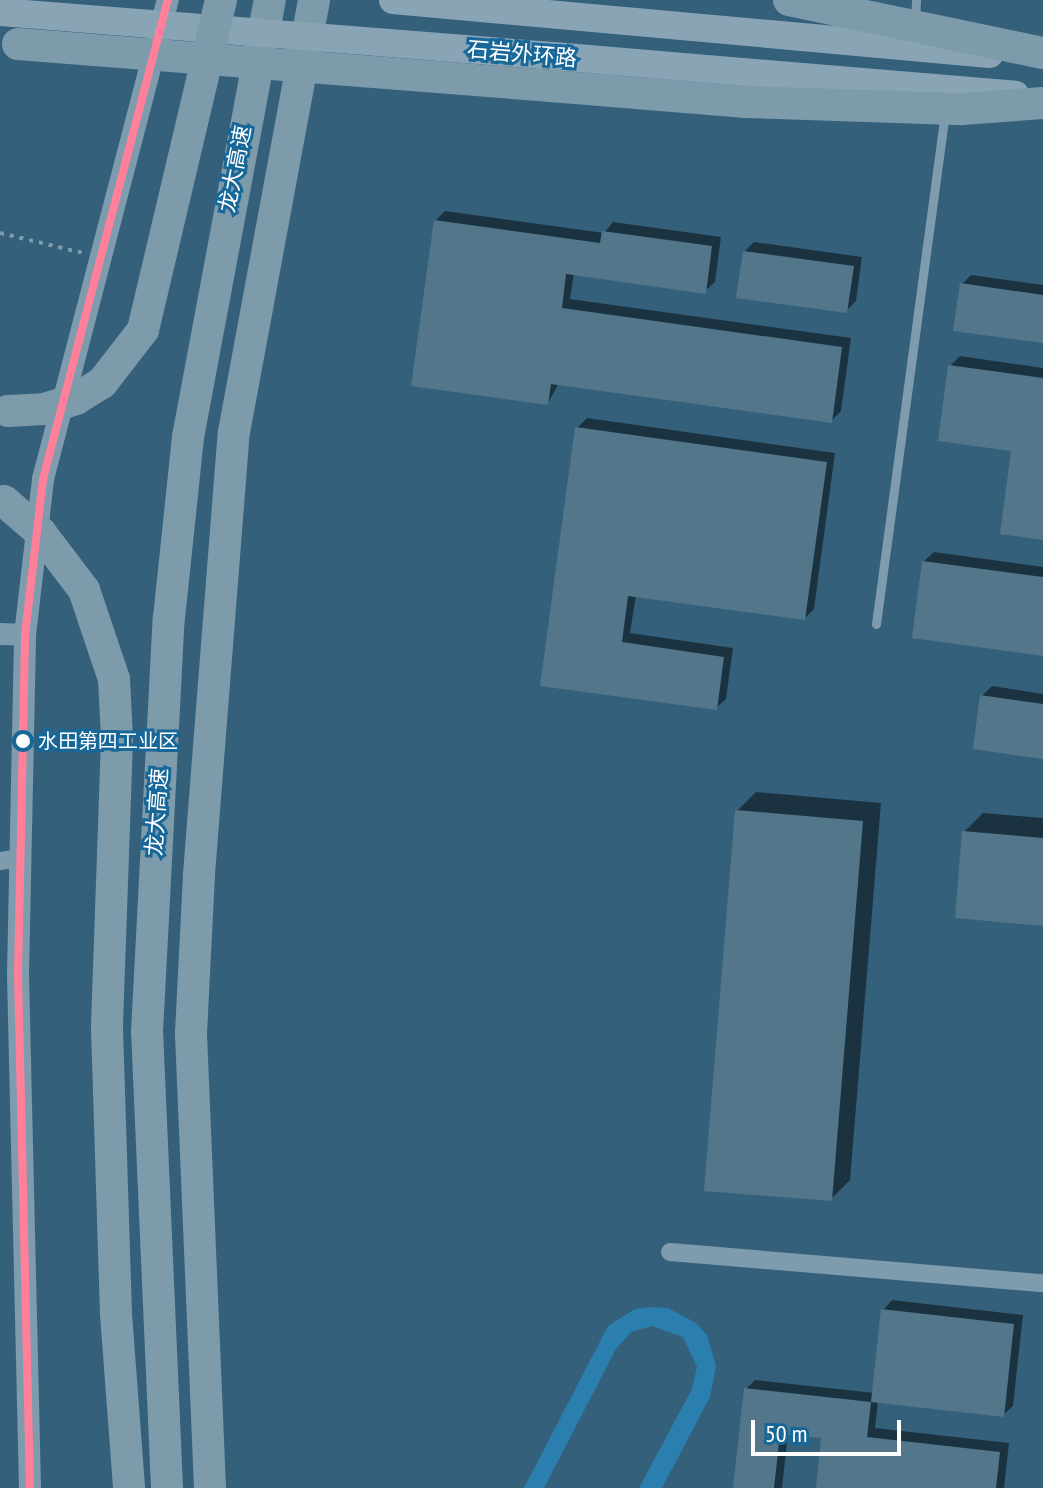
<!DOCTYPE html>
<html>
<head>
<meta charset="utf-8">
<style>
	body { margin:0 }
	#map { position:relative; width:1043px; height:1488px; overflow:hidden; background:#34607b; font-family:"PT Sans Narrow","Noto Sans SC",sans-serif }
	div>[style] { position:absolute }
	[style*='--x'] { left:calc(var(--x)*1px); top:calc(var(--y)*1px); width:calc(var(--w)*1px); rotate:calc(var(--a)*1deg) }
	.green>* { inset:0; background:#2b7fae }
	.shadow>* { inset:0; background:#0007 }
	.building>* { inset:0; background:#53768b }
	.path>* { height:4px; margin-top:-2px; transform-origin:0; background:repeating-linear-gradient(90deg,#7e9cad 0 4px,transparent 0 10px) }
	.service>* { height:9px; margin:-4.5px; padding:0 4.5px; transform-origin:4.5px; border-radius:4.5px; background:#7e9cad }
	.minor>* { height:18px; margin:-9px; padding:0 9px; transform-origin:9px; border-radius:9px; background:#7e9cad }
	.tertiary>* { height:22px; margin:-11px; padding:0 11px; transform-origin:11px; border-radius:11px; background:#7e9cad }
	.primary>* { height:28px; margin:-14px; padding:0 14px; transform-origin:14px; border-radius:14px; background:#89a4b4 }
	.motorway>* { height:32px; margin:-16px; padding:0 16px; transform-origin:16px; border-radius:16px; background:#7e9bab }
	.primary-bridge>* { height:28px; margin:-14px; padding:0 14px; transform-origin:14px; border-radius:14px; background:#89a4b4 }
	.motorway-bridge>* { height:32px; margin:-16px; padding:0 16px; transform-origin:16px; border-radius:16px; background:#7e9bab }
	.bus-1>* { height:8px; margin:-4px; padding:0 4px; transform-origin:4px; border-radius:4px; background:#ff8098 }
	.dots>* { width:22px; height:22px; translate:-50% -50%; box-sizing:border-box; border:4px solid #176898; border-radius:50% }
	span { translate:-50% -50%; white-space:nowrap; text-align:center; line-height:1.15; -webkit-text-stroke:6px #176898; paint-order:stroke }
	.bus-label { font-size:20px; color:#fff }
	.left { translate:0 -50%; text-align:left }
	.street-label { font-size:22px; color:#fff }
	.scale { position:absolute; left:751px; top:1420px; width:150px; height:36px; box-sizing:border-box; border:4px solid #fff; border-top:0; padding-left:10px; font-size:24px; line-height:28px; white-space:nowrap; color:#fff; -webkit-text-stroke:6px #176898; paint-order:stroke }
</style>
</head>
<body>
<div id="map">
	<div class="green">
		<i style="clip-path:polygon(651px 1307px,668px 1308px,696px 1323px,707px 1335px,716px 1366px,710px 1397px,662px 1488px,639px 1488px,692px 1389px,697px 1367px,683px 1337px,652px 1326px,631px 1332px,616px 1349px,544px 1488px,524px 1488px,608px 1326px,635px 1309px)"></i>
	</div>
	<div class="shadow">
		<i style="clip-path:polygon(445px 211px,604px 233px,613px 222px,721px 237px,715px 282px,705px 291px,574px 273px,570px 299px,851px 338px,841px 411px,831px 421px,559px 383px,548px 403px,435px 221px)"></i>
		<i style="clip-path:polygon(754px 242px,862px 257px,856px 301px,846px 311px,745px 251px)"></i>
		<i style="clip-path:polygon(971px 275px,1043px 285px,1043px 341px,962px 284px)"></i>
		<i style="clip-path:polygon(960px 356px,1043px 368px,1043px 538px,1013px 449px,950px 366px)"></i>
		<i style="clip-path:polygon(587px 418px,835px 453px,814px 609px,805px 618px,636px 595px,630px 633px,733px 648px,726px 699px,716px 708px,542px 684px,577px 428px)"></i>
		<i style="clip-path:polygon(934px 552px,1043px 567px,1043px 654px,924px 561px)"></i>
		<i style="clip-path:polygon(992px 686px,1043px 694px,1043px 756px,982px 696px)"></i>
		<i style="clip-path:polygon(756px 792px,881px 803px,850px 1180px,831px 1199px,737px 811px)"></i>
		<i style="clip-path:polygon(983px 813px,1043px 818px,1043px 924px,964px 832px)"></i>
		<i style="clip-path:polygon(892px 1300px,1023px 1315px,1013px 1406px,1003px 1415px,878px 1401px,875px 1428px,1009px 1443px,1004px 1488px,818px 1488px,824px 1437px,788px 1433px,782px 1488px,735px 1488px,746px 1389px,755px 1380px,874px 1393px,883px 1310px)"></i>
	</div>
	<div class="building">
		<i style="clip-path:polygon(434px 220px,600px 243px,602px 231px,712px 246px,706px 294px,566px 274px,562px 308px,842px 347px,832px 423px,551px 384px,548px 405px,411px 386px)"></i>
		<i style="clip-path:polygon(743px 251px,854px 266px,847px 313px,736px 298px)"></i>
		<i style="clip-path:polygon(960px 283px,1043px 295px,1043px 343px,953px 331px)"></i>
		<i style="clip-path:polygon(948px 365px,1043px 378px,1043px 540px,1000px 534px,1011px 451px,938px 441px)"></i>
		<i style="clip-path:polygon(575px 427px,827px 462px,805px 620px,628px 596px,622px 642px,724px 657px,717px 710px,540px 686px)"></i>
		<i style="clip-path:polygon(922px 561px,1043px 577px,1043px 656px,912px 638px)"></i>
		<i style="clip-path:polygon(980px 695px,1043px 704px,1043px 759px,973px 749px)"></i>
		<i style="clip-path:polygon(735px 810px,863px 821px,832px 1201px,704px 1191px)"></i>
		<i style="clip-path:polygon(962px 831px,1043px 838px,1043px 926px,955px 918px)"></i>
		<i style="clip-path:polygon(881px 1309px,1014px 1324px,1004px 1417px,871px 1402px)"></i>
		<i style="clip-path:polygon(744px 1388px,871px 1402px,867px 1437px,1000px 1452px,996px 1488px,816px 1488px,821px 1438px,780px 1434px,774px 1488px,733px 1488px)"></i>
	</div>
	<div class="path">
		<i style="--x:0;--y:233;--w:85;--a:13.5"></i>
	</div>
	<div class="service">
		<i style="--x:915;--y:20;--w:20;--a:-87"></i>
		<i style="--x:876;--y:624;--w:517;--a:-82.32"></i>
	</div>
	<div class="minor">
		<i style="--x:0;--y:861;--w:19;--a:-9"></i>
		<i style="--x:670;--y:1252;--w:374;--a:4.8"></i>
	</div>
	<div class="tertiary">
		<i style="--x:0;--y:634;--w:25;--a:2"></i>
		<i style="--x:30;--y:1488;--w:514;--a:-91.34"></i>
		<i style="--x:18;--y:974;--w:339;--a:-88.8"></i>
		<i style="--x:25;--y:635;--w:157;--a:-83.4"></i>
		<i style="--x:43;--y:479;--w:495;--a:-75.4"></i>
	</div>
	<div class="primary">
		<i style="--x:393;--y:0;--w:599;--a:5.17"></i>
		<i style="--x:565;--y:57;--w:452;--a:4.8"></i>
	</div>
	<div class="motorway">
		<i style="--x:789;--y:0;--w:259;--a:11.8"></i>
		<i style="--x:551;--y:86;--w:196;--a:4.7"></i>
		<i style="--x:746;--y:102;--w:216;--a:1.9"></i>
		<i style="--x:962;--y:109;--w:81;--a:-4.2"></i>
		<i style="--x:117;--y:739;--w:289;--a:92"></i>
		<i style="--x:107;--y:1028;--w:286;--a:88.2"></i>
		<i style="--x:116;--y:1314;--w:174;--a:85.7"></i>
		<i style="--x:167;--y:1488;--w:456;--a:-92.5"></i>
		<i style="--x:147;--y:1032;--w:415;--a:-87"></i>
		<i style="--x:169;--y:618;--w:182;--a:-84"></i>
		<i style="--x:188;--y:437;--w:445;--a:-79.4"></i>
		<i style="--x:210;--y:1488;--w:455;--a:-92.4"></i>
		<i style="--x:191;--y:1033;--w:159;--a:-87.1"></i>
		<i style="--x:199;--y:874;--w:443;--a:-85.5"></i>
		<i style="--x:234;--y:432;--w:439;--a:-79.5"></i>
	</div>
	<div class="primary-bridge">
		<i style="--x:0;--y:12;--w:567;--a:4.55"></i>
	</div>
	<div class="motorway-bridge">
		<i style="--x:18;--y:44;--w:535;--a:4.51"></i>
		<i style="--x:8;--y:411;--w:36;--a:-3"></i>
		<i style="--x:44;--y:409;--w:34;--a:-17"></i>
		<i style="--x:76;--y:399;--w:31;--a:-32"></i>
		<i style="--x:102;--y:383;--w:67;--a:-52.3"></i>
		<i style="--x:143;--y:330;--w:339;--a:-76.7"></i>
		<i style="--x:4;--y:501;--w:48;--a:40.7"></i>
		<i style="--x:40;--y:532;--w:73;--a:52.8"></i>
		<i style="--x:84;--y:590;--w:94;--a:71.4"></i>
		<i style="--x:114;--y:679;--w:60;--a:87.1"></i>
	</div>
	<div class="bus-1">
		<i style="--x:30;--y:1488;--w:514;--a:-91.34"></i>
		<i style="--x:18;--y:974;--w:339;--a:-88.8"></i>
		<i style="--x:25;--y:635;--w:157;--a:-83.4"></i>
		<i style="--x:43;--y:479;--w:495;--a:-75.4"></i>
	</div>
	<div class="dots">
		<i style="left:23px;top:741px;background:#fff"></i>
	</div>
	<div class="bus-label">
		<span class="left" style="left:38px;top:741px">水田第四工业区</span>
	</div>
	<div class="street-label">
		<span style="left:522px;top:54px;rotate:5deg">石岩外环路</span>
		<span style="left:235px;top:169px;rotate:-79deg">龙大高速</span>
		<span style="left:157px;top:812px;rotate:-86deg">龙大高速</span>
	</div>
	<div class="scale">50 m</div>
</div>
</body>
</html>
